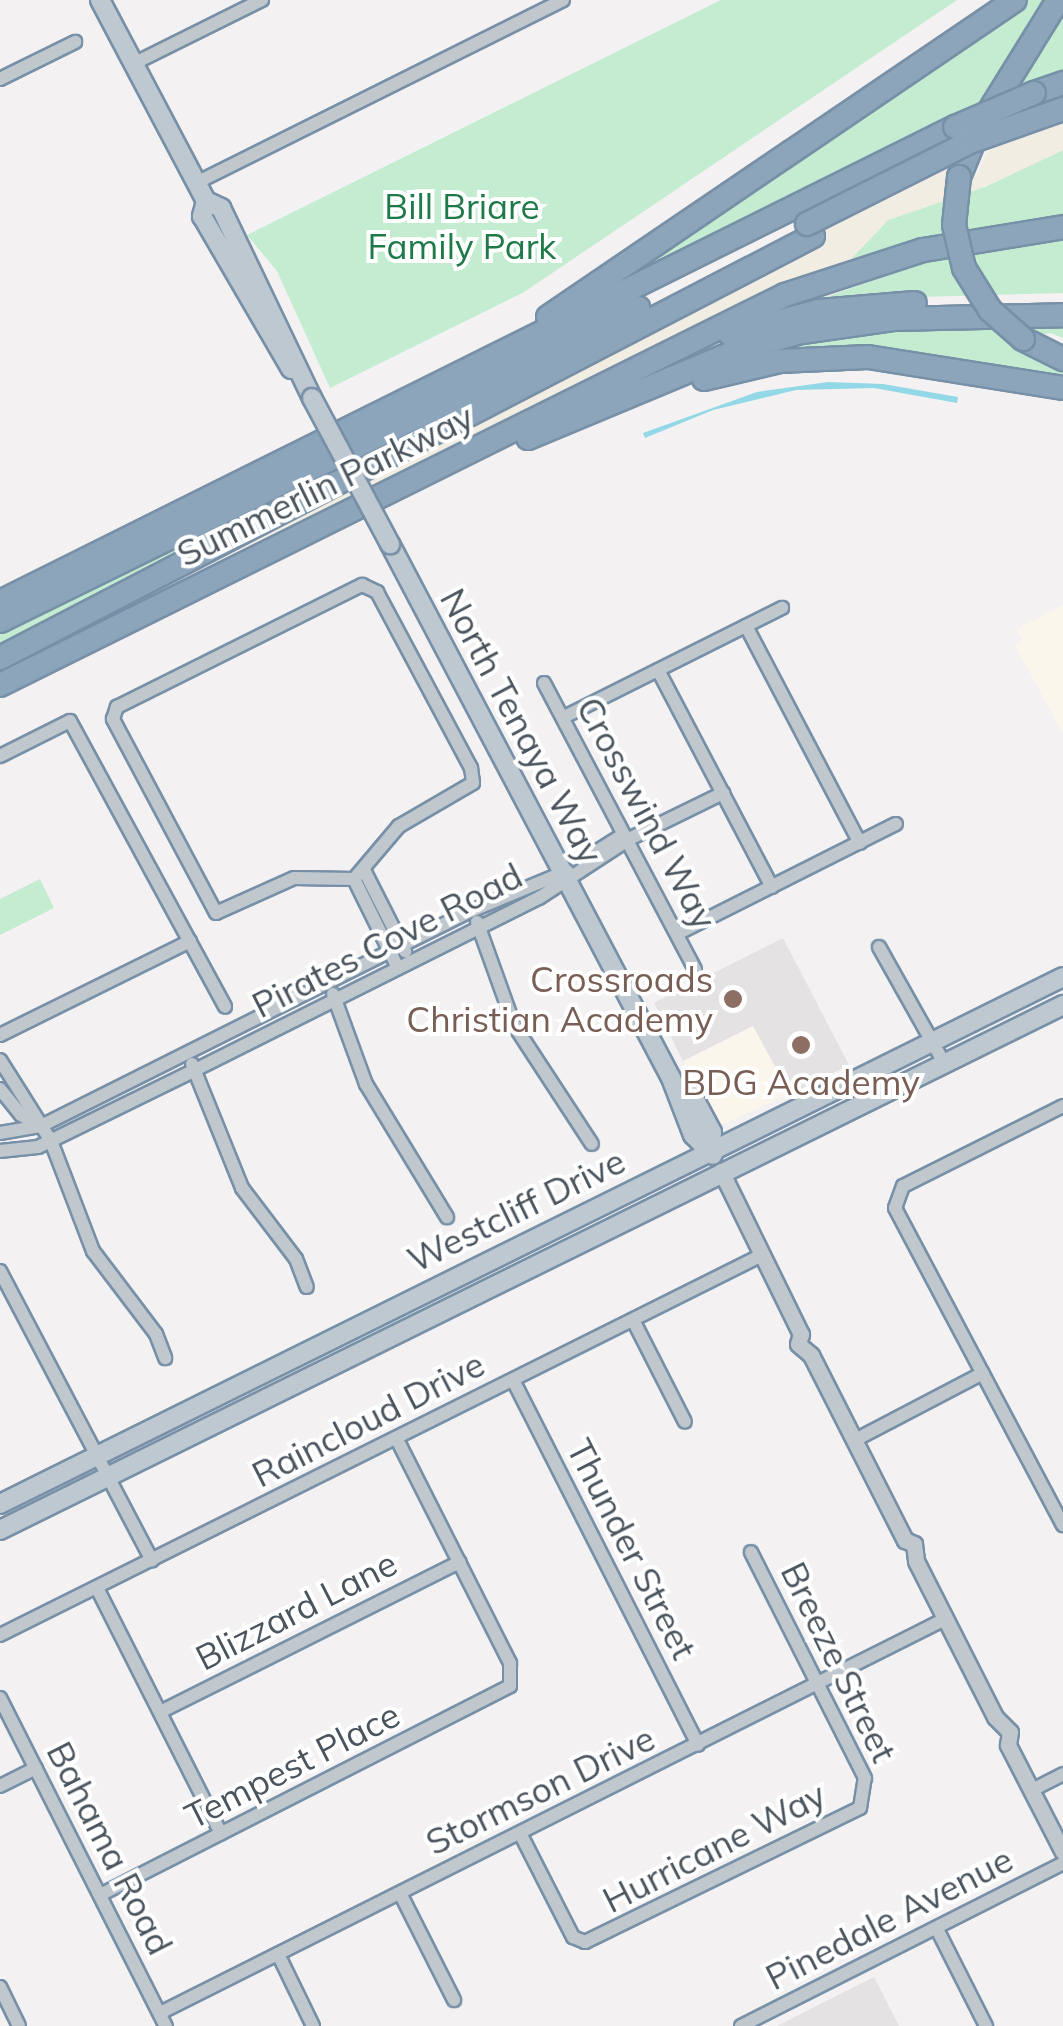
<!DOCTYPE html>
<html>
<head>
<meta charset="utf-8">
<style>
	body { margin:0 }
	#map { position:relative; width:1063px; height:2026px; overflow:hidden; background:#f3f1f1; font-family:Mulish,sans-serif }
	div>[style] { position:absolute }
	[style*='--x'] { left:calc(var(--x)*1px); top:calc(var(--y)*1px); width:calc(var(--w)*1px); rotate:calc(var(--a)*1deg) }
	.commercial>* { inset:0; background:#fbf6ec }
	.education>* { inset:0; background:#e4e2e2 }
	.green>* { inset:0; background:#c3ecd1 }
	.sand>* { inset:0; background:#f2ede3 }
	.water>* { inset:0; background:#93d8e6 }
	.roads { filter:drop-shadow(2px 0 #7790a7) drop-shadow(-2px 0 #7790a7) drop-shadow(0 2px #7790a7) drop-shadow(0 -2px #7790a7) }
	.minor>* { height:12px; margin:-6px; padding:0 6px; transform-origin:6px; border-radius:6px; background:#c0c8ce }
	.tertiary>* { height:15px; margin:-7.5px; padding:0 7.5px; transform-origin:7.5px; border-radius:7.5px; background:#c0c8ce }
	.secondary>* { height:18px; margin:-9px; padding:0 9px; transform-origin:9px; border-radius:9px; background:#bec8d1 }
	.motorway>* { height:22px; margin:-11px; padding:0 11px; transform-origin:11px; border-radius:11px; background:#8ca5bb }
	.bridges { filter:drop-shadow(2px 0 #7790a7) drop-shadow(-2px 0 #7790a7) drop-shadow(0 2px #7790a7) drop-shadow(0 -2px #7790a7) }
	.secondary-bridge>* { height:18px; margin:-9px; padding:0 9px; transform-origin:9px; border-radius:9px; background:#bec8d1 }
	.motorway-bridge>* { height:22px; margin:-11px; padding:0 11px; transform-origin:11px; border-radius:11px; background:#8ca5bb }
	.dots>* { width:28px; height:28px; translate:-50% -50%; box-sizing:border-box; border:5px solid #fff; border-radius:50% }
	span { translate:-50% -50%; white-space:nowrap; text-align:center; line-height:1.15; -webkit-text-stroke:8px #fff; paint-order:stroke }
	.park-label { font-size:35px; color:#1e7a49 }
	.street-label { font-size:35px; color:#4a545d }
	.education-label { font-size:35px; color:#785e54 }
	.right { translate:-100% -50%; text-align:right }
</style>
</head>
<body>
<div id="map">
	<div class="commercial">
		<i style="clip-path:polygon(1063px 605px,1063px 734px,1015px 645px,1023px 641px,1017px 629px)"></i>
		<i style="clip-path:polygon(754px 1025px,790px 1094px,721px 1125px,683px 1061px)"></i>
	</div>
	<div class="education">
		<i style="clip-path:polygon(783px 938px,849px 1065px,790px 1094px,753px 1026px,683px 1061px,654px 1003px)"></i>
		<i style="clip-path:polygon(874px 1977px,899px 2026px,777px 2026px)"></i>
	</div>
	<div class="green">
		<i style="clip-path:polygon(721px 0,957px 0,524px 292px,330px 388px,277px 271px,247px 235px)"></i>
		<i style="clip-path:polygon(1027px 0,1043px 0,977px 113px,956px 113px,596px 292px)"></i>
		<i style="clip-path:polygon(1063px 13px,1063px 91px,1031px 103px,1014px 87px)"></i>
		<i style="clip-path:polygon(1063px 150px,1063px 217px,938px 236px,849px 261px,888px 220px,987px 186px)"></i>
		<i style="clip-path:polygon(1063px 238px,1063px 293px,881px 298px,780px 313px,941px 257px)"></i>
		<i style="clip-path:polygon(1063px 324px,1063px 338px,1050px 333px,1006px 343px,1063px 372px,1063px 381px,929px 354px,768px 352px,868px 331px)"></i>
		<i style="clip-path:polygon(582px 343px,0 649px,0 631px)"></i>
		<i style="clip-path:polygon(40px 879px,54px 908px,0 935px,0 899px)"></i>
	</div>
	<div class="sand">
		<i style="clip-path:polygon(1063px 91px,1063px 150px,987px 186px,888px 220px,849px 261px,730px 310px,134px 605px,817px 244px,802px 213px,956px 152px,947px 179px,978px 174px,1003px 114px)"></i>
	</div>
	<div class="water">
		<i style="clip-path:polygon(883px 384px,958px 397px,957px 403px,874px 388px,796px 390px,713px 410px,645px 438px,643px 433px,757px 392px,828px 382px)"></i>
	</div>
	<div class="roads">
		<div class="minor">
			<i style="--x:133;--y:64;--w:144;--a:-26.4"></i>
			<i style="--x:0;--y:79;--w:84;--a:-26.3"></i>
			<i style="--x:196;--y:183;--w:410;--a:-26.5"></i>
			<i style="--x:362;--y:585;--w:17;--a:25"></i>
			<i style="--x:377;--y:592;--w:200;--a:61.9"></i>
			<i style="--x:471;--y:768;--w:15;--a:82"></i>
			<i style="--x:473;--y:783;--w:86;--a:149.8"></i>
			<i style="--x:399;--y:826;--w:70;--a:130.3"></i>
			<i style="--x:354;--y:879;--w:60;--a:-179"></i>
			<i style="--x:294;--y:878;--w:85;--a:155.8"></i>
			<i style="--x:216;--y:913;--w:220;--a:-118"></i>
			<i style="--x:113;--y:719;--w:13;--a:-72"></i>
			<i style="--x:117;--y:707;--w:274;--a:-26.5"></i>
			<i style="--x:746;--y:626;--w:245;--a:62.3"></i>
			<i style="--x:658;--y:670;--w:245;--a:62.3"></i>
			<i style="--x:544;--y:683;--w:324;--a:62.2"></i>
			<i style="--x:564;--y:717;--w:244;--a:-26.6"></i>
			<i style="--x:0;--y:756;--w:78;--a:-26.6"></i>
			<i style="--x:70;--y:721;--w:325;--a:61.5"></i>
			<i style="--x:583;--y:860;--w:41;--a:-32.2"></i>
			<i style="--x:618;--y:838;--w:11;--a:5"></i>
			<i style="--x:365;--y:872;--w:89;--a:63.1"></i>
			<i style="--x:354;--y:879;--w:99;--a:63.7"></i>
			<i style="--x:477;--y:922;--w:109;--a:70.2"></i>
			<i style="--x:514;--y:1025;--w:142;--a:56.8"></i>
			<i style="--x:677;--y:934;--w:245;--a:-26.7"></i>
			<i style="--x:879;--y:947;--w:131;--a:60.7"></i>
			<i style="--x:333;--y:994;--w:96;--a:69.9"></i>
			<i style="--x:366;--y:1084;--w:156;--a:58.7"></i>
			<i style="--x:0;--y:1035;--w:212;--a:-26.3"></i>
			<i style="--x:0;--y:1060;--w:96;--a:57.8"></i>
			<i style="--x:51;--y:1141;--w:118;--a:69.1"></i>
			<i style="--x:93;--y:1251;--w:104;--a:52.8"></i>
			<i style="--x:156;--y:1334;--w:26;--a:69"></i>
			<i style="--x:192;--y:1064;--w:134;--a:68"></i>
			<i style="--x:242;--y:1188;--w:89;--a:52.7"></i>
			<i style="--x:296;--y:1259;--w:30;--a:69"></i>
			<i style="--x:0;--y:1089;--w:33;--a:51"></i>
			<i style="--x:21;--y:1115;--w:23;--a:29"></i>
			<i style="--x:1063;--y:1106;--w:179;--a:153.4"></i>
			<i style="--x:903;--y:1186;--w:23;--a:110"></i>
			<i style="--x:895;--y:1208;--w:359;--a:62.1"></i>
			<i style="--x:0;--y:1133;--w:42;--a:-9.7"></i>
			<i style="--x:41;--y:1126;--w:481;--a:-26.6"></i>
			<i style="--x:471;--y:911;--w:104;--a:-22.6"></i>
			<i style="--x:0;--y:1151;--w:38;--a:-6"></i>
			<i style="--x:38;--y:1147;--w:175;--a:-26.1"></i>
			<i style="--x:195;--y:1070;--w:385;--a:-26.6"></i>
			<i style="--x:539;--y:898;--w:108;--a:-33.2"></i>
			<i style="--x:629;--y:839;--w:105;--a:-26.1"></i>
			<i style="--x:0;--y:1271;--w:327;--a:62.3"></i>
			<i style="--x:633;--y:1320;--w:114;--a:63"></i>
			<i style="--x:513;--y:1380;--w:409;--a:63.1"></i>
			<i style="--x:855;--y:1440;--w:144;--a:-27.6"></i>
			<i style="--x:97;--y:1588;--w:275;--a:63.2"></i>
			<i style="--x:0;--y:1635;--w:851;--a:-26.5"></i>
			<i style="--x:0;--y:1698;--w:368;--a:63.2"></i>
			<i style="--x:160;--y:1712;--w:335;--a:-26.6"></i>
			<i style="--x:0;--y:1786;--w:40;--a:-26.6"></i>
			<i style="--x:1032;--y:1790;--w:35;--a:-27"></i>
			<i style="--x:520;--y:1833;--w:117;--a:63"></i>
			<i style="--x:573;--y:1937;--w:13;--a:23"></i>
			<i style="--x:585;--y:1942;--w:306;--a:-26"></i>
			<i style="--x:860;--y:1808;--w:30;--a:-81"></i>
			<i style="--x:865;--y:1778;--w:253;--a:-116.8"></i>
			<i style="--x:400;--y:1893;--w:120;--a:63.2"></i>
			<i style="--x:100;--y:1895;--w:460;--a:-27"></i>
			<i style="--x:510;--y:1686;--w:23;--a:-90"></i>
			<i style="--x:510;--y:1663;--w:251;--a:-116.8"></i>
			<i style="--x:937;--y:1929;--w:109;--a:63.2"></i>
			<i style="--x:278;--y:1954;--w:80;--a:64.1"></i>
			<i style="--x:0;--y:1987;--w:43;--a:64"></i>
			<i style="--x:160;--y:2013;--w:878;--a:-26.65"></i>
			<i style="--x:741;--y:2026;--w:361;--a:-26.8"></i>
		</div>
		<div class="tertiary">
			<i style="--x:721;--y:1171;--w:182;--a:63.9"></i>
			<i style="--x:801;--y:1334;--w:10;--a:107"></i>
			<i style="--x:798;--y:1344;--w:17;--a:40"></i>
			<i style="--x:811;--y:1355;--w:208;--a:63.1"></i>
			<i style="--x:905;--y:1540;--w:10;--a:24"></i>
			<i style="--x:914;--y:1544;--w:17;--a:83"></i>
			<i style="--x:916;--y:1561;--w:175;--a:63.1"></i>
			<i style="--x:995;--y:1717;--w:21;--a:45"></i>
			<i style="--x:1010;--y:1732;--w:13;--a:99"></i>
			<i style="--x:1008;--y:1745;--w:120;--a:62.8"></i>
		</div>
		<div class="secondary">
			<i style="--x:100;--y:0;--w:227;--a:62.2"></i>
			<i style="--x:206;--y:201;--w:17;--a:25"></i>
			<i style="--x:221;--y:208;--w:211;--a:64.4"></i>
			<i style="--x:206;--y:201;--w:16;--a:105"></i>
			<i style="--x:202;--y:216;--w:177;--a:59.8"></i>
			<i style="--x:390;--y:544;--w:603;--a:62.25"></i>
			<i style="--x:671;--y:1078;--w:61;--a:68.9"></i>
			<i style="--x:693;--y:1135;--w:28;--a:45"></i>
			<i style="--x:675;--y:1086;--w:14;--a:12"></i>
			<i style="--x:689;--y:1089;--w:49;--a:61.9"></i>
			<i style="--x:712;--y:1132;--w:17;--a:97"></i>
			<i style="--x:0;--y:1504;--w:1186;--a:-26.37"></i>
			<i style="--x:0;--y:1530;--w:1186;--a:-26.28"></i>
		</div>
		<div class="motorway">
			<i style="--x:1034;--y:93;--w:31;--a:-19"></i>
			<i style="--x:959;--y:177;--w:55;--a:-67.6"></i>
			<i style="--x:980;--y:126;--w:148;--a:-58.2"></i>
			<i style="--x:548;--y:317;--w:564;--a:-34.17"></i>
			<i style="--x:730;--y:334;--w:92;--a:-14.5"></i>
			<i style="--x:819;--y:311;--w:96;--a:-4.8"></i>
			<i style="--x:1023;--y:339;--w:45;--a:26.6"></i>
			<i style="--x:704;--y:379;--w:78;--a:-13.3"></i>
			<i style="--x:780;--y:361;--w:88;--a:-2.6"></i>
			<i style="--x:868;--y:357;--w:197;--a:9"></i>
			<i style="--x:528;--y:438;--w:237;--a:-22.6"></i>
			<i style="--x:747;--y:347;--w:57;--a:-15.3"></i>
			<i style="--x:802;--y:332;--w:92;--a:-8.1"></i>
			<i style="--x:893;--y:319;--w:170;--a:-1.3"></i>
			<i style="--x:0;--y:602;--w:1067;--a:-26.44"></i>
			<i style="--x:0;--y:621;--w:711;--a:-26.13"></i>
			<i style="--x:0;--y:658;--w:916;--a:-27.43"></i>
			<i style="--x:0;--y:685;--w:877;--a:-26.42"></i>
			<i style="--x:785;--y:295;--w:145;--a:-18.1"></i>
			<i style="--x:923;--y:250;--w:142;--a:-9.3"></i>
		</div>
	</div>
	<div class="bridges">
		<div class="secondary-bridge">
			<i style="--x:312;--y:398;--w:166;--a:61.9"></i>
		</div>
		<div class="motorway-bridge">
			<i style="--x:955;--y:127;--w:86;--a:-23.3"></i>
			<i style="--x:959;--y:177;--w:48;--a:95.9"></i>
			<i style="--x:954;--y:225;--w:44;--a:76.9"></i>
			<i style="--x:964;--y:268;--w:49;--a:58.2"></i>
			<i style="--x:990;--y:310;--w:44;--a:41.3"></i>
			<i style="--x:807;--y:224;--w:182;--a:-26.7"></i>
			<i style="--x:970;--y:142;--w:99;--a:-19.5"></i>
		</div>
	</div>
	<div class="dots">
		<i style="left:733px;top:999px;background:#8d6e63"></i>
		<i style="left:801px;top:1045px;background:#8d6e63"></i>
	</div>
	<div class="park-label">
		<span style="left:462px;top:226px">Bill Briare<br>Family Park</span>
	</div>
	<div class="street-label">
		<span style="left:325px;top:485px;rotate:-26deg">Summerlin Parkway</span>
		<span style="left:522px;top:726px;rotate:62deg">North Tenaya Way</span>
		<span style="left:647px;top:813px;rotate:62deg">Crosswind Way</span>
		<span style="left:387px;top:940px;rotate:-27deg">Pirates Cove Road</span>
		<span style="left:516px;top:1210px;rotate:-26deg">Westcliff Drive</span>
		<span style="left:368px;top:1419px;rotate:-27deg">Raincloud Drive</span>
		<span style="left:632px;top:1549px;rotate:63deg">Thunder Street</span>
		<span style="left:296px;top:1610px;rotate:-27deg">Blizzard Lane</span>
		<span style="left:839px;top:1662px;rotate:64deg">Breeze Street</span>
		<span style="left:292px;top:1765px;rotate:-27deg">Tempest Place</span>
		<span style="left:540px;top:1790px;rotate:-26deg">Stormson Drive</span>
		<span style="left:714px;top:1847px;rotate:-27deg">Hurricane Way</span>
		<span style="left:110px;top:1848px;rotate:63deg">Bahama Road</span>
		<span style="left:889px;top:1918px;rotate:-27deg">Pinedale Avenue</span>
	</div>
	<div class="education-label">
		<span class="right" style="left:713px;top:999px">Crossroads<br>Christian Academy</span>
		<span style="left:801px;top:1082px">BDG Academy</span>
	</div>
</div>
</body>
</html>
